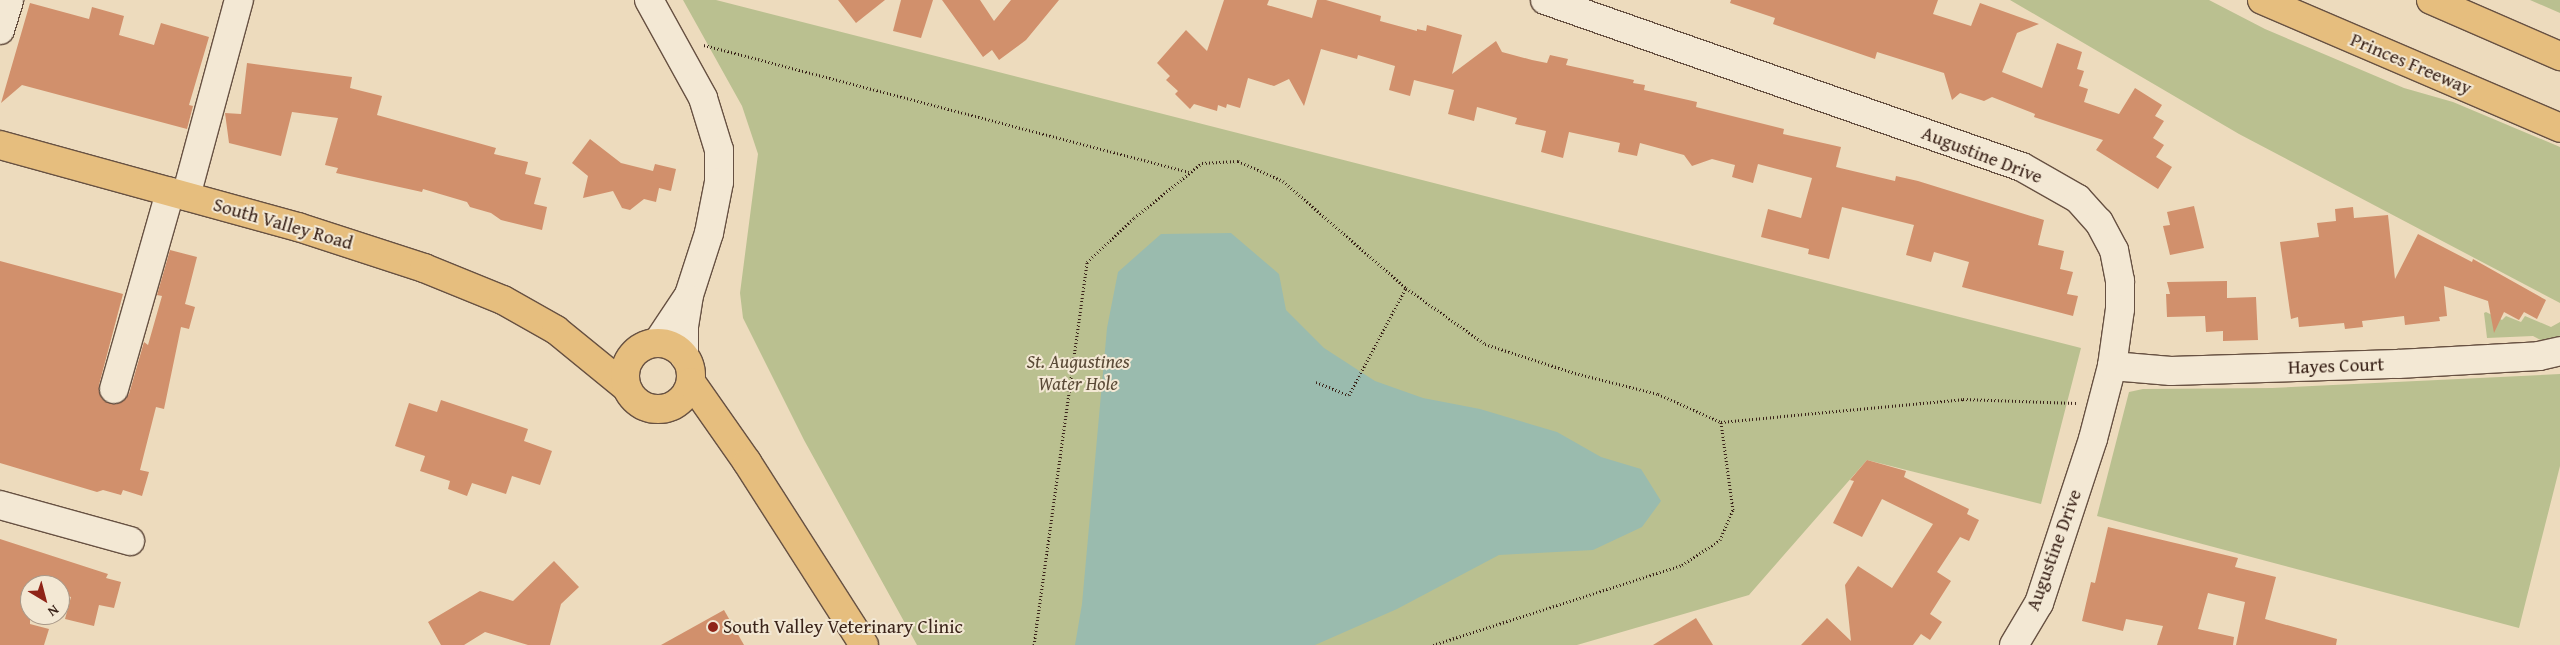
<!DOCTYPE html>
<html>
<head>
<meta charset="utf-8">
<style>
	body { margin:0 }
	#map { position:relative; width:2560px; height:645px; overflow:hidden; background:#eddbbd; font-family:"Gentium Book Plus",serif }
	div>[style] { position:absolute }
	[style*='--x'] { left:calc(var(--x)*1px); top:calc(var(--y)*1px); width:calc(var(--w)*1px); rotate:calc(var(--a)*1deg) }
	.green>* { inset:0; background:#bac090 }
	.water>* { inset:0; background:#9abbae }
	.building>* { inset:0; background:#d1906c }
	.path>* { height:3px; margin-top:-1.5px; transform-origin:0; background:repeating-linear-gradient(90deg,#3a2319 0 1px,transparent 0 3.5px) }
	.roads { filter:drop-shadow(1px 0 #675142) drop-shadow(-1px 0 #675142) drop-shadow(0 1px #675142) drop-shadow(0 -1px #675142) }
	.minor>* { height:28px; margin:-14px; padding:0 14px; transform-origin:14px; border-radius:14px; background:#f3e8d4 }
	.major>* { height:28px; margin:-14px; padding:0 14px; transform-origin:14px; border-radius:14px; background:#e6be7e }
	.major>.ring { margin:-14px; padding:0; box-sizing:content-box; background:none; border:28px solid #e6be7e; border-radius:50% }
	.highway>* { height:28px; margin:-14px; padding:0 14px; transform-origin:14px; border-radius:14px; background:#e6be7e }
	.dots>* { width:14px; height:14px; translate:-50% -50%; box-sizing:border-box; border:2px solid #f3e8d4; border-radius:50% }
	span { translate:-50% -50%; white-space:nowrap; text-align:center; line-height:1.15; -webkit-text-stroke:4px #f3e8d4; paint-order:stroke }
	.street-label { font-size:19px; color:#3a2319 }
	.park-label { font-size:19px; color:#5a4a37; font-style:italic }
	.poi-label { font-size:19px; color:#3a2319 }
	.left { translate:0 -50%; text-align:left }
	.north { position:absolute; left:20px; top:575px; width:50px; height:50px; box-sizing:border-box; background:#f3e8d4; border:1px solid #a99989; border-radius:50%; rotate:143deg; font-size:14px; font-weight:700; line-height:20px; text-align:center; color:#3a2319 }
	.north::after { content:''; display:block; margin:auto; width:18px; height:22px; background:#8f2418; clip-path:polygon(50% 0,100% 100%,50% 72%,0 100%) }
</style>
</head>
<body>
<div id="map">
	<div class="green">
		<i style="clip-path:polygon(683px 0,716px 0,2081px 348px,2041px 504px,1867px 460px,1749px 595px,1577px 645px,917px 645px,804px 440px,743px 318px,740px 293px,758px 154px,742px 106px)"></i>
		<i style="clip-path:polygon(2010px 0,2209px 0,2265px 29px,2404px 88px,2453px 102px,2560px 147px,2560px 303px,2239px 134px)"></i>
		<i style="clip-path:polygon(2530px 0,2560px 0,2560px 13px)"></i>
		<i style="clip-path:polygon(2486px 312px,2502px 320px,2506px 316px,2521px 322px,2525px 316px,2551px 327px,2560px 322px,2560px 346px,2556px 348px,2533px 336px,2487px 338px,2484px 313px)"></i>
		<i style="clip-path:polygon(2560px 374px,2560px 466px,2519px 628px,2097px 516px,2129px 392px,2143px 389px,2272px 388px)"></i>
	</div>
	<div class="water">
		<i style="clip-path:polygon(1231px 233px,1279px 274px,1286px 310px,1324px 348px,1375px 381px,1423px 398px,1480px 409px,1557px 432px,1601px 457px,1641px 469px,1661px 501px,1642px 527px,1593px 550px,1499px 555px,1397px 609px,1315px 645px,1075px 645px,1082px 604px,1107px 328px,1118px 272px,1161px 234px)"></i>
	</div>
	<div class="building">
		<i style="clip-path:polygon(838px 0,885px 0,856px 23px)"></i>
		<i style="clip-path:polygon(901px 0,933px 0,921px 38px,893px 31px)"></i>
		<i style="clip-path:polygon(942px 0,980px 0,994px 21px,1011px 0,1059px 0,1026px 40px,999px 60px,992px 50px,983px 57px)"></i>
		<i style="clip-path:polygon(1224px 0,1269px 0,1267px 5px,1312px 18px,1317px 0,1326px 0,1381px 16px,1380px 21px,1417px 31px,1417px 29px,1426px 31px,1427px 25px,1462px 35px,1452px 74px,1496px 41px,1502px 52px,1532px 60px,1547px 63px,1550px 55px,1568px 59px,1566px 65px,1634px 80px,1633px 83px,1645px 85px,1644px 90px,1697px 102px,1696px 107px,1784px 129px,1783px 134px,1841px 147px,1836px 167px,1895px 181px,1896px 176px,1918px 181px,2044px 220px,2038px 245px,2064px 251px,2060px 269px,2073px 272px,2067px 294px,2078px 296px,2073px 316px,1962px 287px,1969px 262px,1934px 252px,1931px 262px,1906px 255px,1914px 225px,1842px 207px,1829px 259px,1808px 254px,1809px 249px,1761px 237px,1768px 209px,1801px 218px,1812px 178px,1758px 164px,1753px 183px,1732px 177px,1735px 165px,1712px 159px,1692px 166px,1684px 155px,1640px 143px,1637px 156px,1618px 152px,1620px 143px,1569px 132px,1563px 158px,1541px 152px,1546px 131px,1515px 124px,1517px 118px,1477px 107px,1474px 121px,1448px 114px,1454px 90px,1414px 80px,1410px 96px,1389px 90px,1395px 66px,1358px 55px,1357px 59px,1321px 49px,1304px 106px,1289px 79px,1274px 86px,1248px 78px,1240px 108px,1227px 104px,1226px 108px,1218px 105px,1217px 111px,1194px 104px,1190px 109px,1175px 94px,1178px 91px,1166px 80px,1170px 76px,1157px 63px,1186px 30px,1207px 51px)"></i>
		<i style="clip-path:polygon(1731px 0,1938px 0,1933px 14px,1971px 26px,1980px 3px,2039px 24px,2017px 33px,2002px 72px,2042px 88px,2057px 43px,2082px 52px,2077px 69px,2084px 71px,2079px 86px,2088px 89px,2084px 102px,2119px 114px,2135px 88px,2162px 105px,2155px 116px,2164px 121px,2153px 138px,2164px 145px,2156px 157px,2172px 167px,2158px 189px,2096px 150px,2103px 140px,2034px 117px,2035px 114px,1992px 97px,1984px 101px,1960px 93px,1952px 100px,1944px 73px,1877px 52px,1875px 59px,1773px 24px,1775px 18px,1730px 3px)"></i>
		<i style="clip-path:polygon(30px 3px,89px 19px,92px 7px,124px 16px,119px 35px,154px 45px,161px 23px,209px 37px,189px 105px,193px 106px,187px 129px,22px 85px,1px 103px)"></i>
		<i style="clip-path:polygon(247px 63px,352px 77px,350px 88px,382px 96px,377px 115px,496px 148px,494px 154px,528px 162px,525px 174px,541px 178px,534px 204px,547px 207px,542px 230px,501px 220px,491px 213px,470px 207px,467px 202px,423px 189px,422px 192px,336px 173px,338px 168px,325px 165px,338px 118px,292px 112px,281px 156px,229px 143px,225px 113px,241px 114px)"></i>
		<i style="clip-path:polygon(590px 139px,621px 163px,653px 171px,655px 164px,676px 169px,671px 191px,659px 188px,656px 202px,644px 199px,630px 210px,622px 208px,613px 191px,583px 198px,588px 176px,572px 163px)"></i>
		<i style="clip-path:polygon(2194px 206px,2204px 248px,2170px 255px,2163px 226px,2170px 225px,2167px 212px)"></i>
		<i style="clip-path:polygon(2353px 207px,2354px 218px,2388px 215px,2395px 279px,2418px 234px,2472px 262px,2473px 259px,2546px 300px,2537px 319px,2524px 312px,2519px 320px,2504px 312px,2494px 333px,2488px 301px,2444px 286px,2447px 316px,2439px 317px,2440px 321px,2405px 325px,2404px 316px,2362px 321px,2363px 327px,2345px 329px,2344px 323px,2299px 327px,2298px 317px,2291px 319px,2280px 242px,2319px 237px,2317px 223px,2336px 221px,2335px 209px)"></i>
		<i style="clip-path:polygon(170px 250px,197px 257px,185px 304px,195px 307px,189px 329px,181px 327px,164px 409px,156px 407px,140px 470px,149px 472px,142px 496px,123px 490px,121px 495px,103px 490px,97px 492px,0 463px,0 261px,123px 294px,99px 385px,102px 399px,117px 404px,129px 394px,144px 342px,148px 345px,162px 296px,157px 295px)"></i>
		<i style="clip-path:polygon(2227px 281px,2227px 298px,2256px 297px,2258px 340px,2223px 341px,2223px 331px,2206px 332px,2205px 316px,2167px 317px,2166px 294px,2170px 294px,2167px 282px)"></i>
		<i style="clip-path:polygon(441px 400px,528px 429px,524px 441px,552px 451px,540px 485px,512px 476px,506px 494px,472px 483px,467px 496px,448px 489px,450px 481px,420px 471px,425px 456px,395px 446px,409px 403px,437px 412px)"></i>
		<i style="clip-path:polygon(1867px 460px,1906px 471px,1904px 477px,1969px 509px,1967px 514px,1979px 520px,1969px 541px,1960px 537px,1937px 572px,1951px 581px,1930px 614px,1942px 622px,1930px 640px,1921px 634px,1913px 645px,1801px 645px,1827px 618px,1851px 641px,1845px 585px,1858px 566px,1892px 588px,1933px 524px,1882px 499px,1862px 537px,1833px 523px,1854px 481px,1850px 480px)"></i>
		<i style="clip-path:polygon(2108px 527px,2238px 558px,2235px 567px,2276px 577px,2265px 619px,2337px 639px,2336px 645px,2236px 645px,2245px 602px,2208px 593px,2198px 629px,2234px 637px,2233px 645px,2157px 645px,2163px 626px,2126px 619px,2123px 631px,2082px 621px,2091px 582px,2095px 583px)"></i>
		<i style="clip-path:polygon(0 539px,108px 574px,106px 578px,121px 582px,114px 608px,99px 605px,94px 626px,65px 619px,71px 597px,60px 594px,60px 585px,30px 585px,30px 624px,49px 629px,44px 645px,0 645px)"></i>
		<i style="clip-path:polygon(554px 561px,579px 587px,561px 604px,550px 645px,528px 645px,485px 632px,464px 645px,441px 645px,428px 622px,480px 591px,513px 601px)"></i>
		<i style="clip-path:polygon(724px 610px,744px 645px,661px 645px)"></i>
		<i style="clip-path:polygon(1696px 618px,1713px 645px,1653px 645px)"></i>
	</div>
	<div class="path">
		<i style="--x:704;--y:45;--w:501;--a:14.67"></i>
		<i style="--x:1316;--y:382;--w:35;--a:22"></i>
		<i style="--x:1349;--y:395;--w:121;--a:-62"></i>
		<i style="--x:1034;--y:645;--w:387;--a:-82.1"></i>
		<i style="--x:1087;--y:262;--w:64;--a:-43.1"></i>
		<i style="--x:1134;--y:218;--w:87;--a:-39"></i>
		<i style="--x:1202;--y:163;--w:36;--a:-3"></i>
		<i style="--x:1238;--y:161;--w:49;--a:24"></i>
		<i style="--x:1283;--y:181;--w:163;--a:41"></i>
		<i style="--x:1406;--y:288;--w:97;--a:35.3"></i>
		<i style="--x:1485;--y:344;--w:95;--a:17.9"></i>
		<i style="--x:1575;--y:373;--w:86;--a:14.2"></i>
		<i style="--x:1658;--y:394;--w:69;--a:24"></i>
		<i style="--x:1721;--y:422;--w:243;--a:-5.4"></i>
		<i style="--x:1963;--y:399;--w:113;--a:2"></i>
		<i style="--x:1433;--y:645;--w:262;--a:-17.8"></i>
		<i style="--x:1682;--y:565;--w:45;--a:-33.3"></i>
		<i style="--x:1720;--y:540;--w:33;--a:-67"></i>
		<i style="--x:1733;--y:510;--w:89;--a:-97.8"></i>
	</div>
	<div class="roads">
		<div class="minor">
			<i style="--x:649;--y:0;--w:112;--a:61.1"></i>
			<i style="--x:703;--y:98;--w:54;--a:72.9"></i>
			<i style="--x:719;--y:150;--w:32;--a:90"></i>
			<i style="--x:719;--y:182;--w:52;--a:101.1"></i>
			<i style="--x:709;--y:233;--w:65;--a:107.9"></i>
			<i style="--x:689;--y:295;--w:32;--a:99"></i>
			<i style="--x:684;--y:327;--w:29;--a:90"></i>
			<i style="--x:1545;--y:0;--w:505;--a:19.3"></i>
			<i style="--x:2022;--y:167;--w:64;--a:29.7"></i>
			<i style="--x:2078;--y:199;--w:31;--a:48"></i>
			<i style="--x:2099;--y:222;--w:32;--a:62"></i>
			<i style="--x:2114;--y:250;--w:32;--a:79"></i>
			<i style="--x:2120;--y:281;--w:28;--a:90"></i>
			<i style="--x:2120;--y:309;--w:58;--a:98"></i>
			<i style="--x:2112;--y:366;--w:75;--a:104.6"></i>
			<i style="--x:2093;--y:439;--w:173;--a:108.2"></i>
			<i style="--x:2039;--y:603;--w:49;--a:120.8"></i>
			<i style="--x:0;--y:30;--w:31;--a:-73"></i>
			<i style="--x:186;--y:196;--w:203;--a:-74.9"></i>
			<i style="--x:657;--y:343;--w:54;--a:-56.3"></i>
			<i style="--x:2112;--y:366;--w:59;--a:4.8"></i>
			<i style="--x:2171;--y:371;--w:227;--a:-1.8"></i>
			<i style="--x:2398;--y:364;--w:141;--a:-3.2"></i>
			<i style="--x:2539;--y:356;--w:22;--a:-13"></i>
			<i style="--x:114;--y:389;--w:205;--a:-74.1"></i>
			<i style="--x:0;--y:505;--w:135;--a:15.5"></i>
		</div>
		<div class="major">
			<i style="--x:0;--y:145;--w:309;--a:15.4"></i>
			<i style="--x:298;--y:227;--w:133;--a:18"></i>
			<i style="--x:424;--y:268;--w:85;--a:22.1"></i>
			<i style="--x:503;--y:300;--w:61;--a:29.5"></i>
			<i style="--x:556;--y:330;--w:90;--a:39.2"></i>
			<i class="ring" style="left:625px;top:343px;width:38px;height:38px"></i>
			<i style="--x:691;--y:382;--w:98;--a:55"></i>
			<i style="--x:747;--y:462;--w:217;--a:57.4"></i>
		</div>
		<div class="highway">
			<i style="--x:2262;--y:0;--w:324;--a:23.2"></i>
			<i style="--x:2431;--y:0;--w:141;--a:23.5"></i>
		</div>
	</div>
	<div class="dots">
		<i style="left:713px;top:627px;background:#8f2418"></i>
	</div>
	<div class="street-label">
		<span style="left:2411px;top:64px;rotate:23deg">Princes Freeway</span>
		<span style="left:1982px;top:155px;rotate:21deg">Augustine Drive</span>
		<span style="left:283px;top:224px;rotate:16deg">South Valley Road</span>
		<span style="left:2336px;top:366px;rotate:-2deg">Hayes Court</span>
		<span style="left:2054px;top:550px;rotate:-70deg">Augustine Drive</span>
	</div>
	<div class="park-label">
		<span style="left:1078px;top:373px">St. Augustines<br>Water Hole</span>
	</div>
	<div class="poi-label">
		<span class="left" style="left:723px;top:627px">South Valley Veterinary Clinic</span>
	</div>
	<div class="north">N</div>
</div>
</body>
</html>
